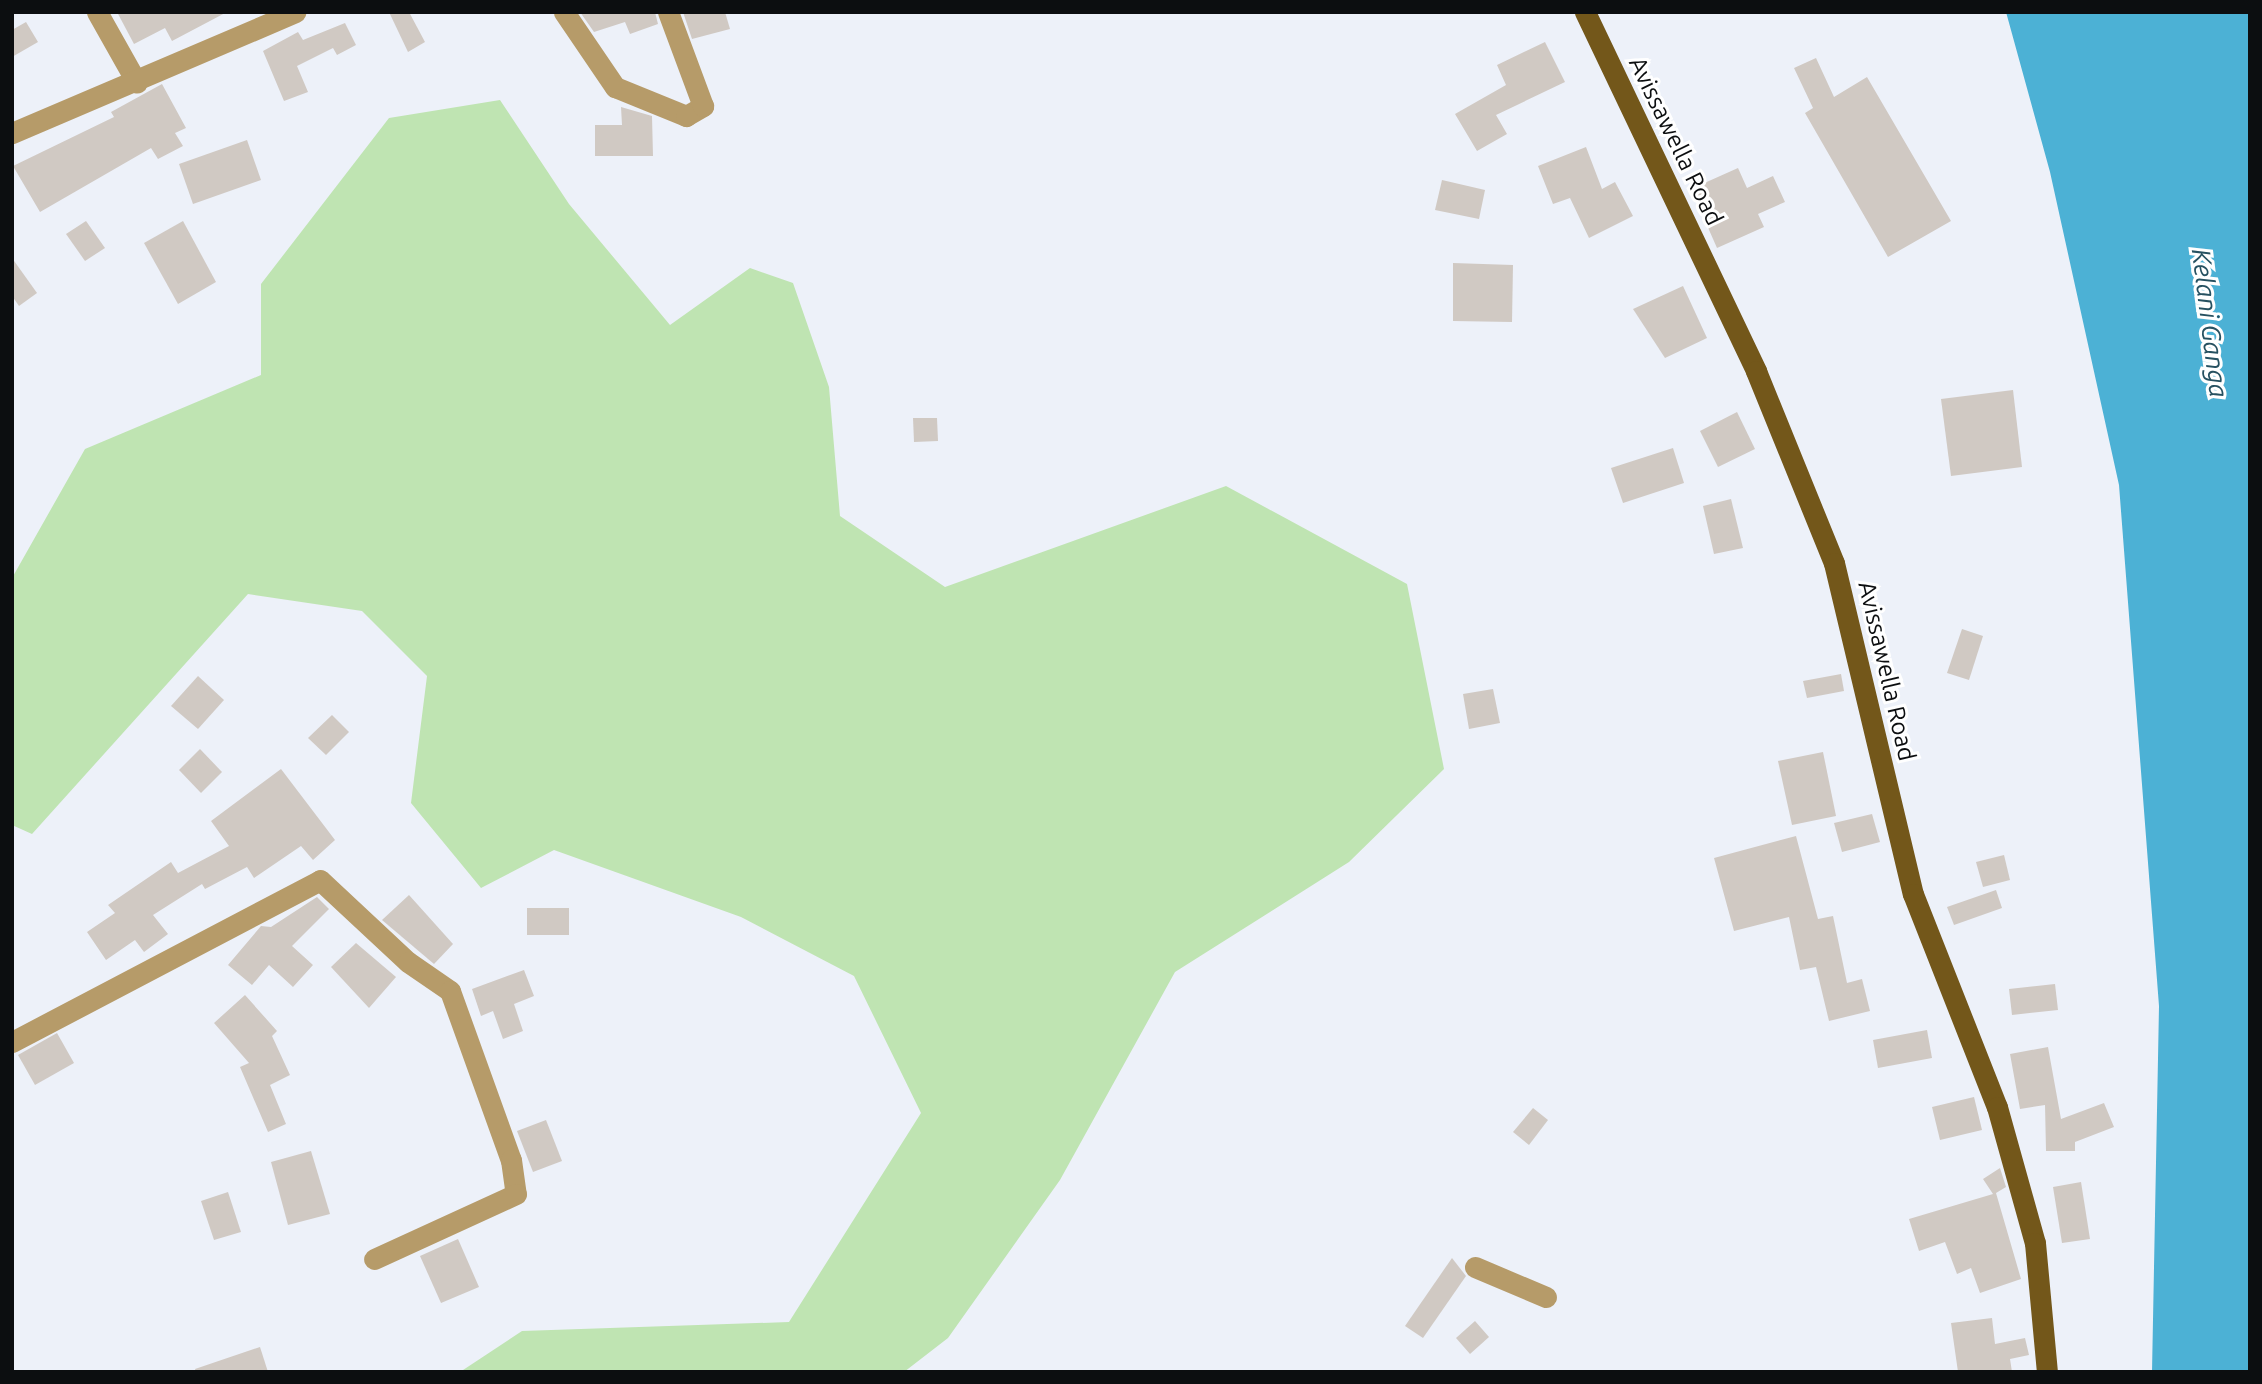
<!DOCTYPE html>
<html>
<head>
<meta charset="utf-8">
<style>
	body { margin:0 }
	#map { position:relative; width:2262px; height:1384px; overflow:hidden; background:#edf1f9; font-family:Ubuntu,sans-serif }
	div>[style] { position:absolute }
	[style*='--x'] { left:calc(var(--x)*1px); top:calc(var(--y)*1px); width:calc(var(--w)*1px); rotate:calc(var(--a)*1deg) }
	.green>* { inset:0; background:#bfe4b2 }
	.water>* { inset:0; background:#4cb1d5 }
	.building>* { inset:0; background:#d0c9c3 }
	.minor>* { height:21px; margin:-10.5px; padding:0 10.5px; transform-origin:10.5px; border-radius:10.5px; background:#b69b69 }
	.major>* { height:21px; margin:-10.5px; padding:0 10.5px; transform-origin:10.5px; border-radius:10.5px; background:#73571a }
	span { translate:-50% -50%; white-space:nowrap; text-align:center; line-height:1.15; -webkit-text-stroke:6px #fff; paint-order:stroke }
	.street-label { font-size:24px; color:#0c0e10 }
	.water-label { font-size:26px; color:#265161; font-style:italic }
	.frame { position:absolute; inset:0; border:14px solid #0c0e10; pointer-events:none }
</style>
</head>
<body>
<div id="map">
	<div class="green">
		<i style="clip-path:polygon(500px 100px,569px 204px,670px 325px,750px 268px,793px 283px,829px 387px,840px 516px,945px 587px,1226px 486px,1407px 584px,1444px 769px,1349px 862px,1175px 972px,1060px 1180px,948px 1338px,904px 1372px,460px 1372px,522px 1331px,789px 1322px,921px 1113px,854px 976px,741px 917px,554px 850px,481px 888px,411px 803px,427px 676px,362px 611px,248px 594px,32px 834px,12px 825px,12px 578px,85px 449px,261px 375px,261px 284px,389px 118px)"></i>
	</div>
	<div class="water">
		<i style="clip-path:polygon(2006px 12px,2250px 12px,2250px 1372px,2152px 1372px,2159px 1006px,2119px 485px,2050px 172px)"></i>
	</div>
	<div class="building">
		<i style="clip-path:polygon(117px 12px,227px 12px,172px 41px,165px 28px,134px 44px)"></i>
		<i style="clip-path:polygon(389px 12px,409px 12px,425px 42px,408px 52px)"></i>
		<i style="clip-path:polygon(580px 12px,655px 12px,658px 24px,630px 34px,625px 22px,594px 32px)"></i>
		<i style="clip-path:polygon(683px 12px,725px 12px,730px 29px,692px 39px)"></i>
		<i style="clip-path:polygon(26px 22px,38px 42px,12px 57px,12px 30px)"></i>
		<i style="clip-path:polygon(345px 23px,356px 45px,337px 55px,333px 48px,297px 66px,308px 92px,284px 101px,263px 51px,298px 32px,303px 40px)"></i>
		<i style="clip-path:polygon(1545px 42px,1565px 82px,1496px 115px,1507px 134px,1477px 151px,1455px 114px,1506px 85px,1497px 65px)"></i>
		<i style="clip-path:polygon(1816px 58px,1834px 97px,1867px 77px,1951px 221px,1888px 257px,1805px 113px,1813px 108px,1794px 68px)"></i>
		<i style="clip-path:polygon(162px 84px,186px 128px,175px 133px,183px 146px,158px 159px,151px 148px,40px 212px,13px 166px,114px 117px,111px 112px)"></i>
		<i style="clip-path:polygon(621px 107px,652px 116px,653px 156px,595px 156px,595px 125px,622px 125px)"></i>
		<i style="clip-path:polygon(247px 140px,261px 180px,193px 204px,179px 164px)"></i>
		<i style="clip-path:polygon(1586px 147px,1602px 189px,1615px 182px,1633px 216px,1589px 238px,1570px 198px,1553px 204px,1538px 166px)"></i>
		<i style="clip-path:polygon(1738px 168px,1747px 188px,1773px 176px,1785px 202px,1758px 214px,1764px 227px,1717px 248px,1691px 189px)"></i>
		<i style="clip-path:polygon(1442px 180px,1485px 190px,1479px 219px,1435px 210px)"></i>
		<i style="clip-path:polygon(86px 221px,105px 248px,85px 261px,66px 234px)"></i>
		<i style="clip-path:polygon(183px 221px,216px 282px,178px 304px,144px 243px)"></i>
		<i style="clip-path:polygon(12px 258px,37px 293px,19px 306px,12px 296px)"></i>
		<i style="clip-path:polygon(1453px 263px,1513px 265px,1512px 322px,1453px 321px)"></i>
		<i style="clip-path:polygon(1683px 286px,1707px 338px,1665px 358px,1633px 309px)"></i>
		<i style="clip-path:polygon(2013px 390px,2022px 467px,1951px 476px,1941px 399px)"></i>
		<i style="clip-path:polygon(1737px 412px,1755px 449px,1718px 467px,1700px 431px)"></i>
		<i style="clip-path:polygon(913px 418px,937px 418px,938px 441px,914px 442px)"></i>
		<i style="clip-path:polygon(1673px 448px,1684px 483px,1623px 503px,1611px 468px)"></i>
		<i style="clip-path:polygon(1731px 499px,1743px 548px,1714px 554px,1703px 506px)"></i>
		<i style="clip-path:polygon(1962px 629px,1983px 636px,1969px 680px,1947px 673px)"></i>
		<i style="clip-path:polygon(1841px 674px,1844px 691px,1807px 698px,1803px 681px)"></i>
		<i style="clip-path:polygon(198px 676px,224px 700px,198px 729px,171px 706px)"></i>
		<i style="clip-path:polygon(1493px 689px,1500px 723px,1469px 729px,1463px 694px)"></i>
		<i style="clip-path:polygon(332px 715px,349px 732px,326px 755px,308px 738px)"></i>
		<i style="clip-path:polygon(200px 749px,222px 772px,201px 793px,179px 770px)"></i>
		<i style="clip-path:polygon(1823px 752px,1836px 816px,1792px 825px,1778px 761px)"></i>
		<i style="clip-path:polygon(281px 769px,335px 840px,313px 860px,301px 846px,254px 878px,247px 867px,205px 889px,202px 884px,153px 915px,168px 934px,144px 952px,135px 940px,106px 960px,87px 932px,115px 913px,108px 905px,171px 862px,178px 873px,229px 846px,211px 821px)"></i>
		<i style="clip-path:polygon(1872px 814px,1880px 842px,1842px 852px,1834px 823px)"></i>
		<i style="clip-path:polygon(1796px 836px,1818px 919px,1833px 916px,1847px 983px,1862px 979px,1870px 1011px,1829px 1021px,1816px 967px,1800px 970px,1789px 917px,1734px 931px,1714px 858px)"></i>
		<i style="clip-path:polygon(2004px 855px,2010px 880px,1983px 887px,1976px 862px)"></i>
		<i style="clip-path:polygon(1996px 890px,2002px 908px,1954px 925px,1947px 907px)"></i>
		<i style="clip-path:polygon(409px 895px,453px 944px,434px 964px,382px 920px)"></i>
		<i style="clip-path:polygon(317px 897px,329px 909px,292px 946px,313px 965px,293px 987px,269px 965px,252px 985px,228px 965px,261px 926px,271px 927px)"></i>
		<i style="clip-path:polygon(527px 908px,569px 908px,569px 935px,527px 935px)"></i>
		<i style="clip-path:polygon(356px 943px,396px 977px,369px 1008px,331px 967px)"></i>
		<i style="clip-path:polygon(524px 970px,534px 996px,514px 1004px,523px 1031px,503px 1039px,493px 1011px,481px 1016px,472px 989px)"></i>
		<i style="clip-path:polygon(2055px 984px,2058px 1010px,2012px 1015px,2009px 989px)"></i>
		<i style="clip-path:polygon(245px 995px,277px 1031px,272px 1036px,290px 1075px,270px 1085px,286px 1124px,268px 1132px,240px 1067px,249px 1063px,214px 1023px)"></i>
		<i style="clip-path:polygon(1927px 1030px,1932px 1058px,1878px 1068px,1873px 1040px)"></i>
		<i style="clip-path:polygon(57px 1033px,74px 1063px,35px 1085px,18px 1055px)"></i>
		<i style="clip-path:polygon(2048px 1047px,2061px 1119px,2104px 1103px,2114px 1127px,2075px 1142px,2075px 1151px,2046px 1151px,2045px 1105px,2020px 1109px,2010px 1054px)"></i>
		<i style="clip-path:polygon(1974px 1097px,1982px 1130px,1940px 1140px,1932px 1107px)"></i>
		<i style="clip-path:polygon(1533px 1108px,1548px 1120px,1529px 1145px,1513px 1132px)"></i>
		<i style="clip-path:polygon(546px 1120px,562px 1161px,533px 1172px,517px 1131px)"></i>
		<i style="clip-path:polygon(311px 1151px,330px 1214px,288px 1225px,271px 1162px)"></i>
		<i style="clip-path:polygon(2000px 1168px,2006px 1187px,1996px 1193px,2021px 1279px,1980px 1293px,1971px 1268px,1957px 1274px,1945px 1242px,1919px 1251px,1909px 1219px,1993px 1194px,1983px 1179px)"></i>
		<i style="clip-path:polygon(2081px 1182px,2090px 1239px,2062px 1243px,2053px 1187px)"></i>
		<i style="clip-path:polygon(228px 1192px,241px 1232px,214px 1240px,201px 1201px)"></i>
		<i style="clip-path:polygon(458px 1239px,479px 1287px,441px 1303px,420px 1256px)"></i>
		<i style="clip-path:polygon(1452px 1258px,1466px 1276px,1423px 1338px,1405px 1326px)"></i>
		<i style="clip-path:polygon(1992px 1318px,1995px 1344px,2025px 1338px,2029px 1355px,2010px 1359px,2012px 1372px,1958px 1372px,1951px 1323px)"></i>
		<i style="clip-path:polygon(1475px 1321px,1489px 1337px,1470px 1354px,1456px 1338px)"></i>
		<i style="clip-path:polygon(260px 1347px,268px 1372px,196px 1372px,195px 1369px)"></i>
	</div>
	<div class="minor">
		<i style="--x:97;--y:12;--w:81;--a:60.6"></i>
		<i style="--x:564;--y:12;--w:91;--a:55.8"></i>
		<i style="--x:615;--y:87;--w:77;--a:22.2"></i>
		<i style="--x:686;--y:116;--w:20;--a:-30"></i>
		<i style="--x:703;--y:106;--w:100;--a:-110.4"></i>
		<i style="--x:12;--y:133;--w:308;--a:-23.1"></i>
		<i style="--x:12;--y:1042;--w:348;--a:-27.7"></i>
		<i style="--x:320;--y:880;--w:120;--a:43"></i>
		<i style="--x:408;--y:962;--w:51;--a:34.6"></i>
		<i style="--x:450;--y:991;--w:180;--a:70.2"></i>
		<i style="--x:511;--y:1160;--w:34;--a:82"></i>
		<i style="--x:516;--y:1194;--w:156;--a:155.4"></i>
		<i style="--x:1475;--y:1267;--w:77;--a:22.9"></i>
	</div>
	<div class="major">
		<i style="--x:1585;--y:12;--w:398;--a:64.5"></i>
		<i style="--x:1756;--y:371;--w:207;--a:67.9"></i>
		<i style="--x:1834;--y:563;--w:340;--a:76.6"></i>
		<i style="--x:1913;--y:894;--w:229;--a:68.5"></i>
		<i style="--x:1997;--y:1107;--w:141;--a:74.4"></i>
		<i style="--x:2035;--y:1243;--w:130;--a:84.7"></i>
	</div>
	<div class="street-label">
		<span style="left:1676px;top:141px;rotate:64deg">Avissawella Road</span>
		<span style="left:1887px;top:671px;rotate:77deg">Avissawella Road</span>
	</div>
	<div class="water-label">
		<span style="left:2210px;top:323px;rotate:83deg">Kelani Ganga</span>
	</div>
	<div class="frame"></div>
</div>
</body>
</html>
